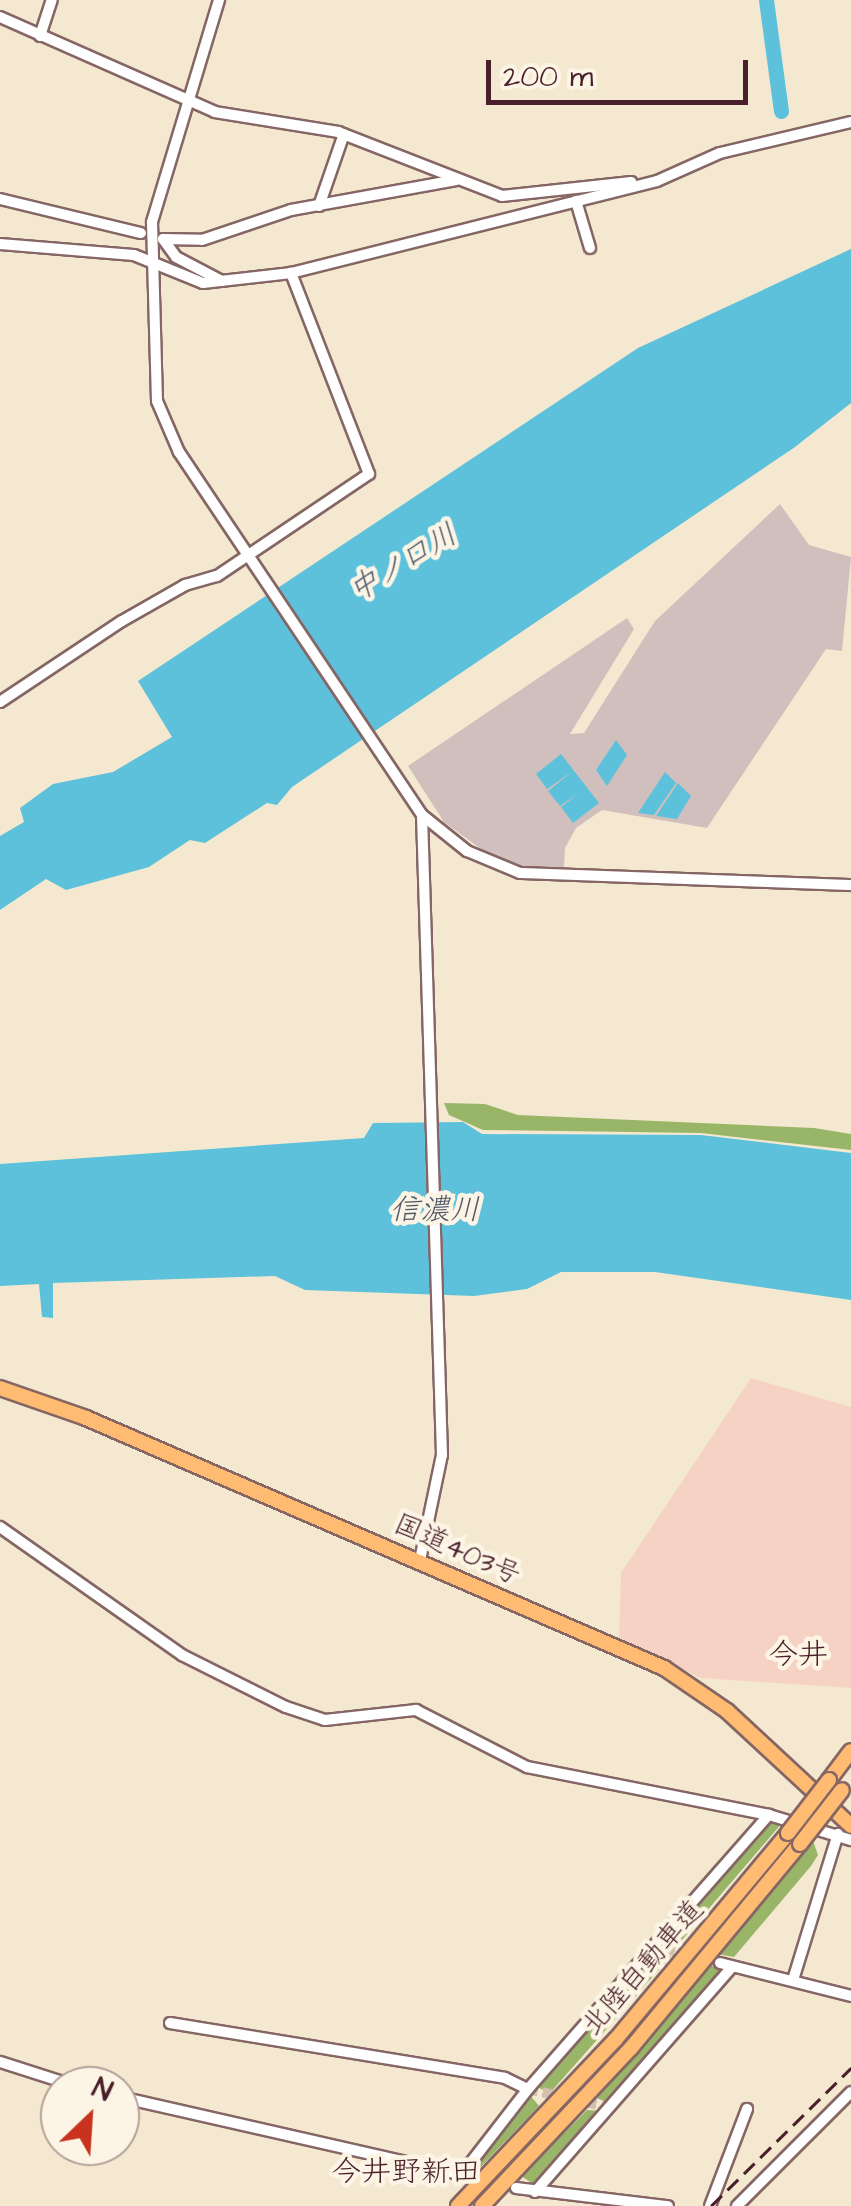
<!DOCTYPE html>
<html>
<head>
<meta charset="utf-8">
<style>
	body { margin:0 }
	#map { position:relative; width:851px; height:2206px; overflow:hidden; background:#f4e9d0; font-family:"Architects Daughter","Klee One",sans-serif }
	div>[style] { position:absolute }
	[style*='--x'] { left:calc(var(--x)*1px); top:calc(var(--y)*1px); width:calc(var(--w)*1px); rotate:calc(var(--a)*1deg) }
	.built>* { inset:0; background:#f6d2c4 }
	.industrial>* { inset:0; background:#d1bfbe }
	.forest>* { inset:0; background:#99b567 }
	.water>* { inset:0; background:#5dc1db }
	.river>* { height:15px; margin:-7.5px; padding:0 7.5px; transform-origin:7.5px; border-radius:7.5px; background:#5dc1db }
	.minor-tunnel>* { height:10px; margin-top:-5px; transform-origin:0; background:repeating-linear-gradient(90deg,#d2c1af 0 10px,transparent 0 15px) }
	.roads { filter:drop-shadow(2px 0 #866665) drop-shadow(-2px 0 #866665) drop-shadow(0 2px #866665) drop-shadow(0 -2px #866665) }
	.minor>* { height:10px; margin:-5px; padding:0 5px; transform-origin:5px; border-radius:5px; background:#fff }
	.highway>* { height:14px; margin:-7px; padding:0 7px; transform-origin:7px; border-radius:7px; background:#ffbb71 }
	.rail>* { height:2.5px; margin-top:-1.25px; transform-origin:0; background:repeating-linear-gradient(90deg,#4a1f2b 0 15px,transparent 0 23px) }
	.bridges { filter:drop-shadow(2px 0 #866665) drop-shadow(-2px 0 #866665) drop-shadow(0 2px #866665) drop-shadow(0 -2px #866665) }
	.highway-bridge>* { height:14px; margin:-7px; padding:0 7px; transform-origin:7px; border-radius:7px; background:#ffbb71 }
	span { translate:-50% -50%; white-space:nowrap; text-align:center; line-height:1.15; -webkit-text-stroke:9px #fcf5e5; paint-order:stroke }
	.street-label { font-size:28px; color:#4a1f2b }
	.water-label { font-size:30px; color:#515869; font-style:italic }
	.neighbourhood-label { font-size:30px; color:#4a1f2b }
	.north { position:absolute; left:40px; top:2066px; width:100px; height:100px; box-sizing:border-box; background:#fcf5e5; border:2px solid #b59f9b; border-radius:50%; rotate:25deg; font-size:28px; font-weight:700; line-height:40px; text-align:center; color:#4a1f2b }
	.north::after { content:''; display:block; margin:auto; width:35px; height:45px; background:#c8321e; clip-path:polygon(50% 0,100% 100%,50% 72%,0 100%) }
	.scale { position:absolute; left:486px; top:60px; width:262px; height:45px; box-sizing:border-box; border:5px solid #4a1f2b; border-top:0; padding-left:12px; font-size:30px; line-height:35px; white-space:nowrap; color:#4a1f2b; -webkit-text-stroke:8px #fcf5e5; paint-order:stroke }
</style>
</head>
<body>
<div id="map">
	<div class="built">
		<i style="clip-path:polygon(751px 1378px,851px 1407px,851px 1688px,701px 1678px,619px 1638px,621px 1573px)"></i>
	</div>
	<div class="industrial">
		<i style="clip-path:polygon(780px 504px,809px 545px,851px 557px,842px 651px,826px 649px,707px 828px,602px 810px,576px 828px,565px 848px,564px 867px,525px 867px,488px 854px,444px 822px,408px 766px,627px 618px,634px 629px,570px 734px,584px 733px,655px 621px)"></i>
	</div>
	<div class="forest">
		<i style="clip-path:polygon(444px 1103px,485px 1104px,518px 1115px,814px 1128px,851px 1134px,851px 1150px,701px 1133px,483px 1130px,449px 1115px)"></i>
		<i style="clip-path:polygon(771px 1820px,782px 1823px,676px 1947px,664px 1944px)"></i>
		<i style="clip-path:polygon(813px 1841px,818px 1855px,811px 1866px,734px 1957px,717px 1954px)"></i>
		<i style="clip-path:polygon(651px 1955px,671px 1956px,550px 2093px,535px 2086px)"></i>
		<i style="clip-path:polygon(711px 1963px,724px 1970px,608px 2103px,597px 2098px)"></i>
		<i style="clip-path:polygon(530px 2095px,539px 2106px,475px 2173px,468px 2167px)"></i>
		<i style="clip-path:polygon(587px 2110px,602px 2111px,535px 2185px,521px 2176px)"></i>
	</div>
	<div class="water">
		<i style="clip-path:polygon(851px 249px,851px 403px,795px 447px,292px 787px,277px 805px,267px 803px,205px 843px,190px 840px,149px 867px,66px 890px,46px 879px,0 910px,0 836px,24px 822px,20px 808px,53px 784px,113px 772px,172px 737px,138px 681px,638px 348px)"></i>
		<i style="clip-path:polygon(616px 740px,627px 755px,607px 786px,596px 770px)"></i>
		<i style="clip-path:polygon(561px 754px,599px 803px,573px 823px,561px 807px,580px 792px,560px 806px,548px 791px,573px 771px,547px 789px,536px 774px)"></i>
		<i style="clip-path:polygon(665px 772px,676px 783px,654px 815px,638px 813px)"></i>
		<i style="clip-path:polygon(678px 783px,691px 796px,677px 819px,656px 816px)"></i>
		<i style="clip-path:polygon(463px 1122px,482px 1134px,701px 1135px,851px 1153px,851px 1300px,655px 1272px,561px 1272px,527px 1289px,474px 1296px,305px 1290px,275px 1276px,53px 1283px,53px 1318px,42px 1317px,39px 1284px,0 1286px,0 1164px,364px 1138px,373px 1123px)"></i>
	</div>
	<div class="river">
		<i style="--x:766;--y:0;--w:112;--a:82.3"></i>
	</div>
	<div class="minor-tunnel">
		<i style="--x:665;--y:1949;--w:57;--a:14.3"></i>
		<i style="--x:528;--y:2089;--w:77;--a:12.8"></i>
	</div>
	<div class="roads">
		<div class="minor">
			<i style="--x:219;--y:0;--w:232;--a:106.8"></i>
			<i style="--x:152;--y:222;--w:179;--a:88.4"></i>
			<i style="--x:157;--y:401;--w:56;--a:66.7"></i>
			<i style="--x:179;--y:452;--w:437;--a:56.2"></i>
			<i style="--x:422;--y:815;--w:58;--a:38.7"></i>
			<i style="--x:467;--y:851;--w:57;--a:22.5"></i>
			<i style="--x:520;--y:873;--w:331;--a:2.1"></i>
			<i style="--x:0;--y:17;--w:235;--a:23.8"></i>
			<i style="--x:215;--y:112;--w:125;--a:9.2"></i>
			<i style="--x:338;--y:132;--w:176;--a:21.3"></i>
			<i style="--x:502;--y:196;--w:130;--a:-6.2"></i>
			<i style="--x:40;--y:36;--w:38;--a:-72"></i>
			<i style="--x:0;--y:199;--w:145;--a:13.6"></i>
			<i style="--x:576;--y:201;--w:49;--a:73.4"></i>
			<i style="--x:319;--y:206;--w:76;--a:-70.9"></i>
			<i style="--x:163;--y:239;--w:39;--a:1"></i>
			<i style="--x:202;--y:240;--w:94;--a:-18.6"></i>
			<i style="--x:291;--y:210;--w:168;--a:-10.3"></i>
			<i style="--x:163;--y:239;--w:22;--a:54"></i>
			<i style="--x:176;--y:257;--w:52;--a:27.6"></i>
			<i style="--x:0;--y:244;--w:134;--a:4.7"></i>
			<i style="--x:134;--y:255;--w:74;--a:22.1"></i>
			<i style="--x:203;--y:283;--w:89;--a:-6.5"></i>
			<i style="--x:291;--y:273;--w:377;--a:-14.1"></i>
			<i style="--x:657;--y:181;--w:69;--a:-24"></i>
			<i style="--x:720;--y:153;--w:135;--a:-13.3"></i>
			<i style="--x:0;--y:702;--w:146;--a:-33.6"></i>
			<i style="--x:122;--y:621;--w:73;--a:-29.7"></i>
			<i style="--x:185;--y:585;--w:33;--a:-16"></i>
			<i style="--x:217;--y:576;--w:183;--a:-33.9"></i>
			<i style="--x:369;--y:474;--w:216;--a:-111.2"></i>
			<i style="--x:0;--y:1527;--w:223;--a:35.1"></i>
			<i style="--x:182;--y:1655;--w:116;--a:26.6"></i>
			<i style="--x:286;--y:1707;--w:41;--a:18.4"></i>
			<i style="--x:325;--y:1720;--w:92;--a:-6.3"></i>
			<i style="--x:416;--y:1710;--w:125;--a:27.2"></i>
			<i style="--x:527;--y:1767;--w:247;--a:11.2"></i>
			<i style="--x:769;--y:1815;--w:86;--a:17"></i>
			<i style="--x:420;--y:1560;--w:107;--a:-78.2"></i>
			<i style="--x:442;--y:1455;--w:639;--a:-91.79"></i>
			<i style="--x:720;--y:1963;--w:135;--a:14.1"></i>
			<i style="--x:793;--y:1980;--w:153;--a:-72.9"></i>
			<i style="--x:170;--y:2023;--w:339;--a:9.3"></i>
			<i style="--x:505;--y:2078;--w:25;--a:26"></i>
			<i style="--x:0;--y:2062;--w:79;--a:17.7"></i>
			<i style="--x:120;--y:2097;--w:365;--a:12.8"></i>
			<i style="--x:462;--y:2174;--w:108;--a:-52.2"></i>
			<i style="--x:528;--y:2089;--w:365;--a:-48.7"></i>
			<i style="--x:516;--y:2188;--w:153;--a:6.8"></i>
			<i style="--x:535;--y:2192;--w:299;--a:-48.8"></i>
			<i style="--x:710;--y:2206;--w:104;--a:-69.1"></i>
			<i style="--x:737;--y:2206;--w:161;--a:-45"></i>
		</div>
		<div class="highway">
			<i style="--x:0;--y:1388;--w:91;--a:19.2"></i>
			<i style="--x:86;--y:1418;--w:630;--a:23.39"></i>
			<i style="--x:664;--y:1668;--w:76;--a:34.3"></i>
			<i style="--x:727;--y:1711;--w:169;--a:42.8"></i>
			<i style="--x:829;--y:1780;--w:36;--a:-53"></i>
			<i style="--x:458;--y:2206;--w:230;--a:-46.6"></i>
			<i style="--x:616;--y:2039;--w:268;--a:-50.1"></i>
			<i style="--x:482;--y:2206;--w:217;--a:-46.7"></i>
			<i style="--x:631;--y:2048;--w:265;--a:-50.4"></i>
		</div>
	</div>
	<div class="rail">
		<i style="--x:711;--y:2206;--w:197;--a:-44.6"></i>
	</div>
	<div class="bridges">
		<div class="highway-bridge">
			<i style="--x:788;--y:1833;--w:67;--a:-52.3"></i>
			<i style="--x:800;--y:1844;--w:68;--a:-52.1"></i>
		</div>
	</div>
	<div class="street-label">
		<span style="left:457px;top:1550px;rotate:24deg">国道403号</span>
		<span style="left:643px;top:1968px;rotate:-49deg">北陸自動車道</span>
	</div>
	<div class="water-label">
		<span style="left:403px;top:563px;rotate:-31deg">中ノ口川</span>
		<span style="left:435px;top:1210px">信濃川</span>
	</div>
	<div class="neighbourhood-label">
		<span style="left:798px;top:1655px">今井</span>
		<span style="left:406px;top:2172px">今井野新田</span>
	</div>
	<div class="north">N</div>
	<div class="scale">200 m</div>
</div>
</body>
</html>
